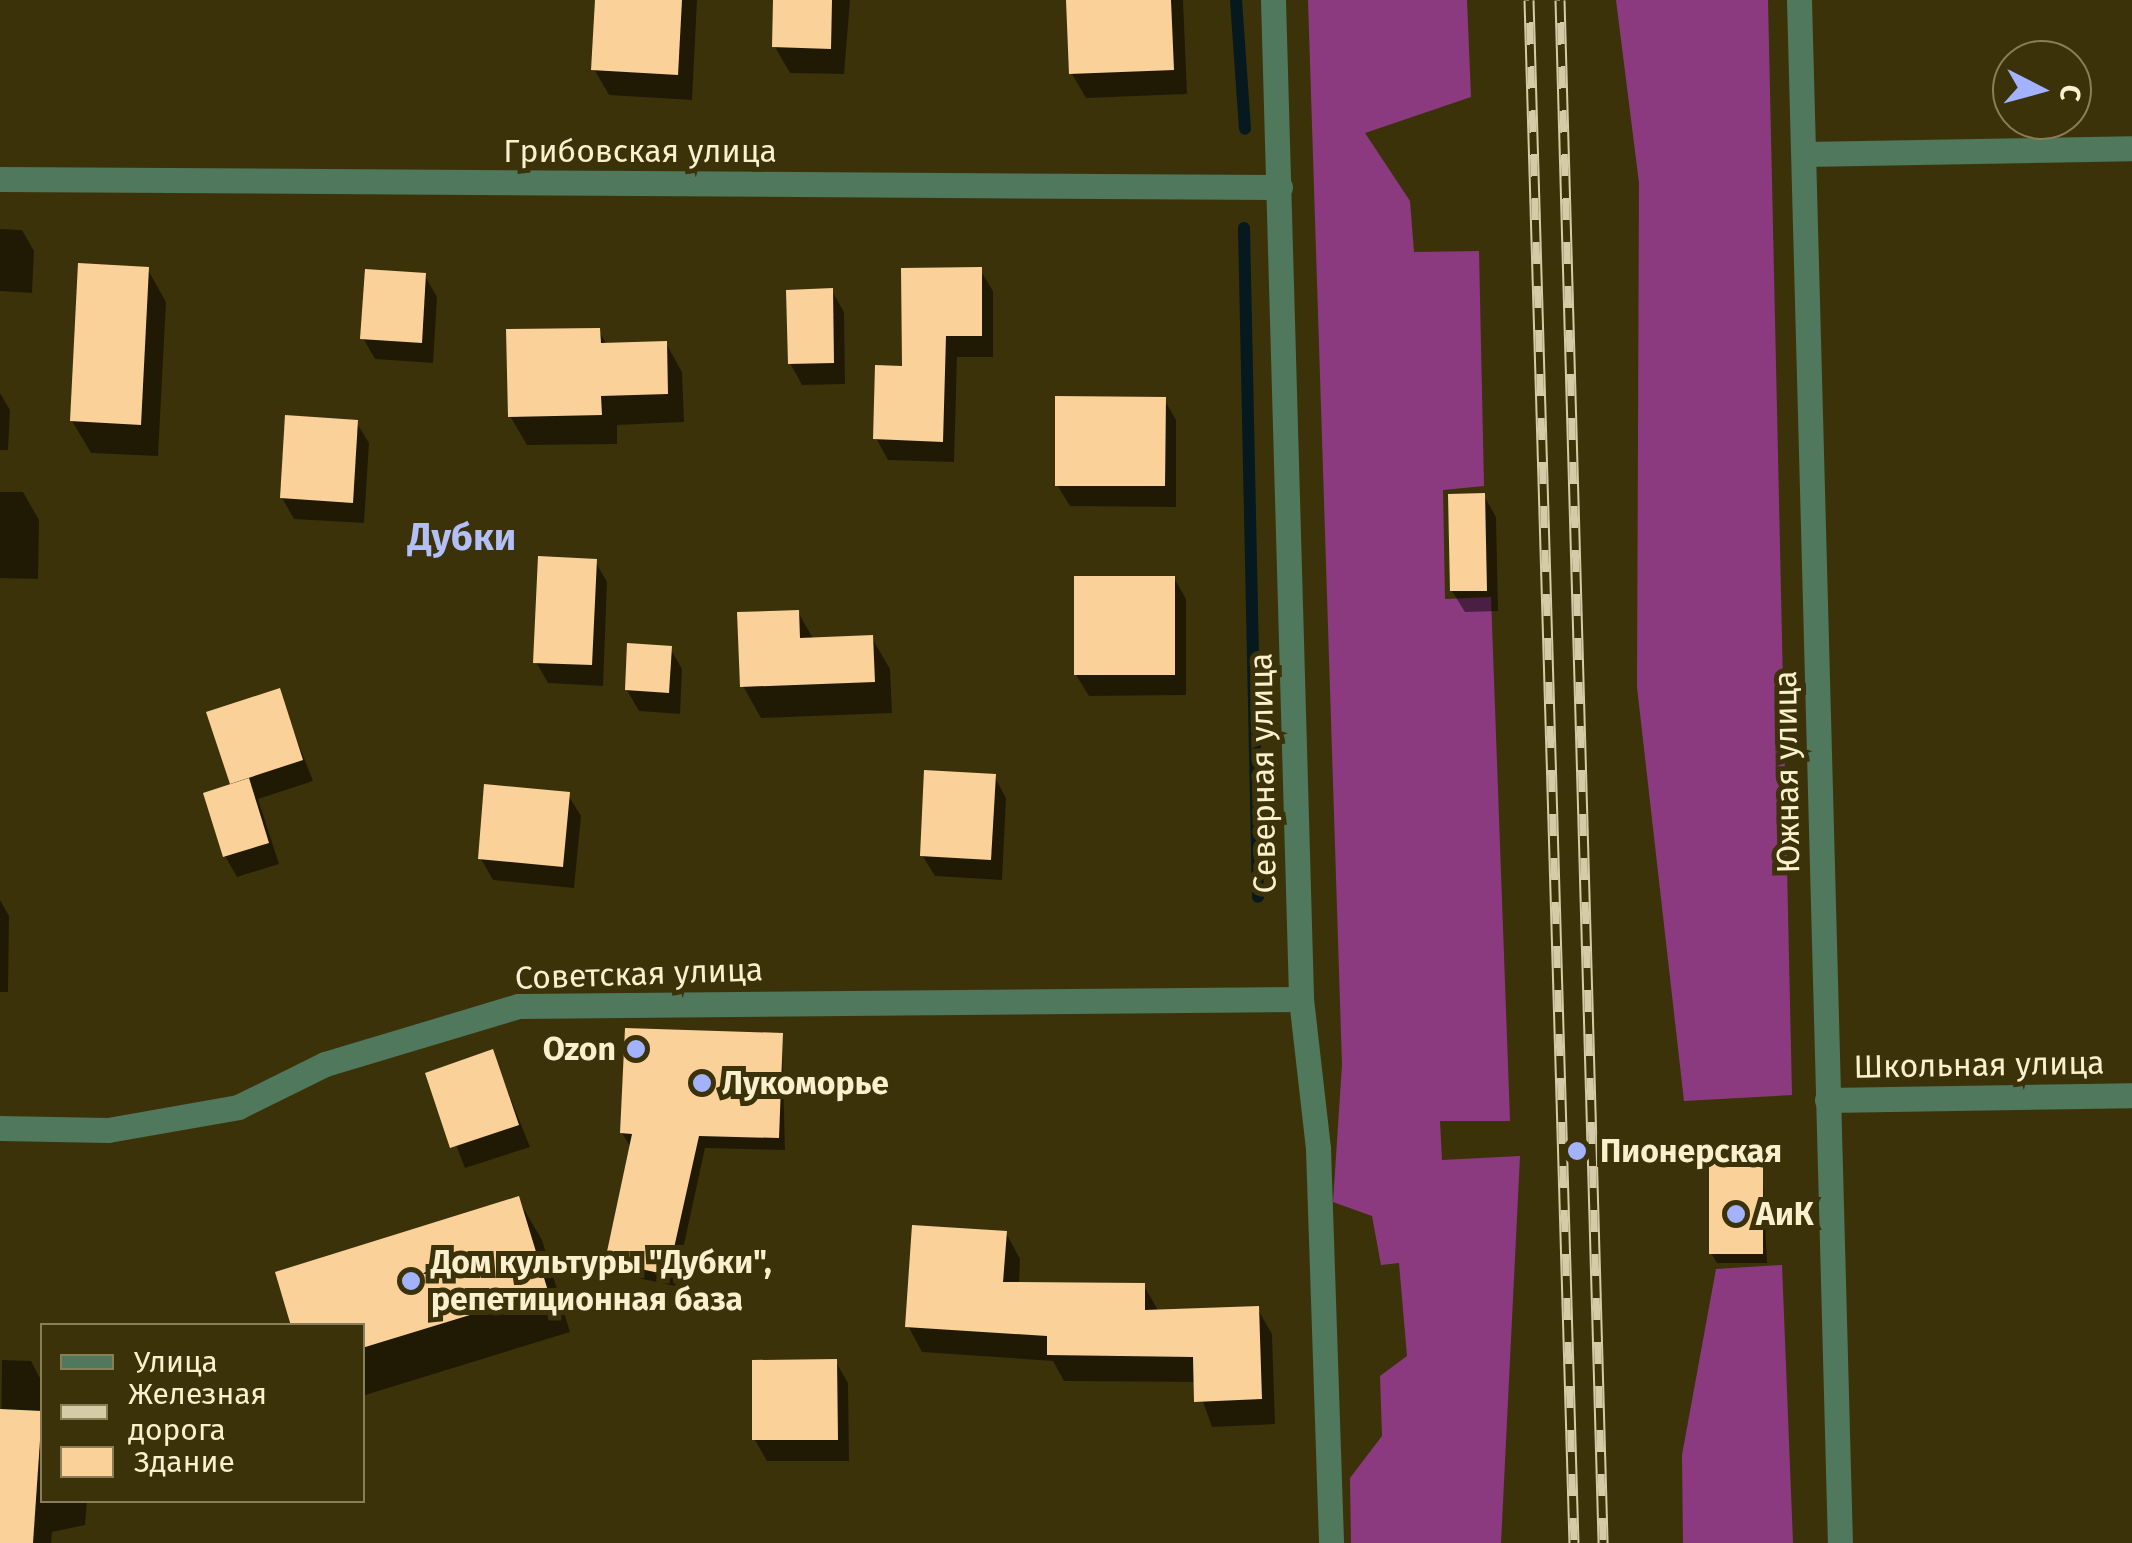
<!DOCTYPE html>
<html>
<head>
<meta charset="utf-8">
<style>
	body { margin:0 }
	#map { position:relative; width:2132px; height:1543px; overflow:hidden; background:#3c320a; font-family:"Fira Sans",sans-serif }
	div>[style] { position:absolute }
	[style*='--x'] { left:calc(var(--x)*1px); top:calc(var(--y)*1px); width:calc(var(--w)*1px); rotate:calc(var(--a)*1deg) }
	.forest>* { inset:0; background:#8c3a7f }
	.shadow>* { inset:0; background:#0007 }
	.stream>* { height:12px; margin:-6px; padding:0 6px; transform-origin:6px; border-radius:6px; background:#05191e }
	.building>* { inset:0; background:#fbd19a }
	.minor>* { height:25px; margin:-12.5px; padding:0 12.5px; transform-origin:12.5px; border-radius:12.5px; background:#4f785c }
	.tertiary>* { height:25px; margin:-12.5px; padding:0 12.5px; transform-origin:12.5px; border-radius:12.5px; background:#4f785c }
	.rail>* { height:11px; margin-top:-5.5px; transform-origin:0; background:repeating-linear-gradient(90deg,#3c320a 0 22px,#d5cba7 0 44px); box-sizing:border-box; border-block:2px solid #d5cba7 }
	.dots>* { width:28px; height:28px; translate:-50% -50%; box-sizing:border-box; border:5px solid #3c320a; border-radius:50% }
	span { translate:-50% -50%; white-space:nowrap; text-align:center; line-height:1.15; -webkit-text-stroke:10px #3c320a; paint-order:stroke }
	.street-label { font-size:32px; color:#faf0cd }
	.poi-label { font-size:32px; color:#faf0cd; font-weight:700 }
	.right { translate:-100% -50%; text-align:right }
	.left { translate:0 -50%; text-align:left }
	.quarter-label { font-size:38px; color:#b3c0f8; font-weight:700 }
	.legend { position:absolute; left:40px; top:1323px; width:325px; height:180px; box-sizing:border-box; background:#3c320a; border:2px solid #887e58; margin:0; padding:12px 18px; list-style:none; font-size:30px; color:#faf0cd }
	.legend li { display:flex; align-items:center; gap:20px; height:50px }
	.legend b { width:50px; border:2px solid #887e58 }
	.north { position:absolute; left:1992px; top:40px; width:100px; height:100px; box-sizing:border-box; background:#3c320a; border:2px solid #887e58; border-radius:50%; rotate:96deg; font-size:28px; font-weight:700; line-height:40px; text-align:center; color:#faf0cd }
	.north::after { content:''; display:block; margin:auto; width:35px; height:45px; background:#a2b2fd; clip-path:polygon(50% 0,100% 100%,50% 72%,0 100%) }
</style>
</head>
<body>
<div id="map">
	<div class="forest">
		<i style="clip-path:polygon(1308px 0,1467px 0,1471px 97px,1365px 133px,1410px 201px,1414px 252px,1479px 251px,1484px 486px,1443px 490px,1445px 599px,1491px 597px,1510px 1121px,1440px 1121px,1442px 1160px,1520px 1156px,1501px 1543px,1351px 1543px,1350px 1478px,1382px 1436px,1380px 1376px,1407px 1356px,1399px 1263px,1381px 1265px,1372px 1216px,1333px 1202px,1342px 1065px)"></i>
		<i style="clip-path:polygon(1616px 0,1768px 0,1792px 1095px,1684px 1101px,1637px 687px,1639px 183px)"></i>
		<i style="clip-path:polygon(1782px 1265px,1793px 1543px,1683px 1543px,1682px 1455px,1716px 1269px)"></i>
	</div>
	<div class="shadow">
		<i style="clip-path:polygon(598px 0,697px 0,692px 100px,609px 95px,594px 69px)"></i>
		<i style="clip-path:polygon(776px 0,850px 0,844px 74px,790px 73px,775px 47px)"></i>
		<i style="clip-path:polygon(1069px 0,1183px 0,1187px 94px,1086px 98px,1072px 74px)"></i>
		<i style="clip-path:polygon(0 229px,22px 230px,34px 251px,32px 293px,0 291px)"></i>
		<i style="clip-path:polygon(148px 270px,166px 302px,158px 456px,91px 453px,72px 421px)"></i>
		<i style="clip-path:polygon(980px 270px,993px 291px,993px 357px,957px 357px,954px 462px,888px 460px,876px 438px,904px 369px)"></i>
		<i style="clip-path:polygon(425px 276px,437px 297px,433px 363px,375px 359px,363px 338px)"></i>
		<i style="clip-path:polygon(832px 291px,844px 312px,845px 384px,802px 385px,790px 363px)"></i>
		<i style="clip-path:polygon(599px 331px,607px 345px,666px 343px,682px 372px,684px 422px,617px 425px,617px 444px,527px 445px,510px 416px)"></i>
		<i style="clip-path:polygon(0 393px,10px 410px,8px 450px,0 450px)"></i>
		<i style="clip-path:polygon(1164px 399px,1176px 420px,1176px 507px,1070px 506px,1057px 485px)"></i>
		<i style="clip-path:polygon(356px 422px,369px 443px,364px 523px,294px 519px,282px 498px)"></i>
		<i style="clip-path:polygon(0 492px,23px 492px,39px 520px,38px 579px,0 578px)"></i>
		<i style="clip-path:polygon(1484px 496px,1496px 517px,1498px 611px,1465px 612px,1452px 591px)"></i>
		<i style="clip-path:polygon(595px 561px,607px 582px,603px 686px,548px 683px,536px 662px)"></i>
		<i style="clip-path:polygon(1174px 578px,1186px 599px,1186px 695px,1089px 696px,1076px 675px)"></i>
		<i style="clip-path:polygon(798px 612px,814px 640px,872px 638px,890px 669px,892px 713px,761px 718px,743px 686px)"></i>
		<i style="clip-path:polygon(670px 648px,682px 669px,680px 714px,639px 711px,627px 690px)"></i>
		<i style="clip-path:polygon(278px 691px,313px 781px,258px 799px,279px 864px,237px 877px,225px 856px,233px 786px,209px 714px)"></i>
		<i style="clip-path:polygon(994px 776px,1006px 798px,1002px 880px,935px 876px,922px 855px)"></i>
		<i style="clip-path:polygon(568px 795px,581px 816px,574px 888px,493px 880px,481px 859px)"></i>
		<i style="clip-path:polygon(0 900px,9px 916px,8px 992px,0 992px)"></i>
		<i style="clip-path:polygon(782px 1036px,785px 1150px,705px 1148px,675px 1286px,615px 1273px,608px 1261px,630px 1146px,622px 1133px)"></i>
		<i style="clip-path:polygon(492px 1052px,530px 1147px,465px 1168px,428px 1074px)"></i>
		<i style="clip-path:polygon(1762px 1159px,1767px 1263px,1717px 1263px,1711px 1253px)"></i>
		<i style="clip-path:polygon(518px 1199px,542px 1240px,570px 1332px,362px 1396px,362px 1326px)"></i>
		<i style="clip-path:polygon(1006px 1233px,1020px 1259px,1019px 1285px,1144px 1286px,1159px 1312px,1257px 1308px,1272px 1334px,1275px 1424px,1212px 1427px,1196px 1382px,1064px 1381px,1053px 1361px,922px 1352px,908px 1326px)"></i>
		<i style="clip-path:polygon(2px 1360px,31px 1361px,42px 1382px,42px 1500px,87px 1500px,85px 1525px,52px 1532px,51px 1543px,0 1543px)"></i>
		<i style="clip-path:polygon(836px 1362px,848px 1383px,849px 1461px,767px 1461px,755px 1440px)"></i>
	</div>
	<div class="stream">
		<i style="--x:1236;--y:0;--w:129;--a:86"></i>
		<i style="--x:1244;--y:228;--w:669;--a:88.8"></i>
	</div>
	<div class="building">
		<i style="clip-path:polygon(595px 0,682px 0,678px 75px,591px 70px)"></i>
		<i style="clip-path:polygon(773px 0,832px 0,831px 49px,772px 47px)"></i>
		<i style="clip-path:polygon(1066px 0,1171px 0,1174px 70px,1069px 74px)"></i>
		<i style="clip-path:polygon(78px 263px,149px 267px,141px 425px,70px 421px)"></i>
		<i style="clip-path:polygon(982px 267px,982px 336px,946px 336px,943px 442px,873px 439px,875px 365px,902px 366px,901px 268px)"></i>
		<i style="clip-path:polygon(365px 269px,426px 273px,422px 343px,360px 339px)"></i>
		<i style="clip-path:polygon(833px 288px,834px 363px,788px 364px,786px 290px)"></i>
		<i style="clip-path:polygon(600px 328px,601px 343px,667px 341px,668px 394px,601px 396px,602px 415px,508px 417px,506px 329px)"></i>
		<i style="clip-path:polygon(1055px 396px,1166px 397px,1165px 486px,1055px 486px)"></i>
		<i style="clip-path:polygon(285px 415px,358px 420px,353px 503px,280px 498px)"></i>
		<i style="clip-path:polygon(1485px 493px,1487px 591px,1450px 591px,1448px 494px)"></i>
		<i style="clip-path:polygon(538px 556px,597px 559px,592px 665px,533px 663px)"></i>
		<i style="clip-path:polygon(1074px 576px,1175px 576px,1175px 675px,1074px 675px)"></i>
		<i style="clip-path:polygon(799px 610px,800px 638px,873px 635px,875px 682px,740px 687px,737px 612px)"></i>
		<i style="clip-path:polygon(627px 643px,672px 646px,669px 693px,625px 690px)"></i>
		<i style="clip-path:polygon(280px 688px,303px 760px,230px 784px,206px 712px)"></i>
		<i style="clip-path:polygon(924px 770px,996px 774px,991px 860px,920px 856px)"></i>
		<i style="clip-path:polygon(249px 778px,269px 843px,223px 857px,203px 793px)"></i>
		<i style="clip-path:polygon(484px 784px,570px 792px,563px 867px,478px 859px)"></i>
		<i style="clip-path:polygon(625px 1028px,783px 1033px,779px 1138px,699px 1136px,668px 1275px,605px 1261px,632px 1134px,620px 1133px)"></i>
		<i style="clip-path:polygon(493px 1049px,519px 1125px,450px 1148px,425px 1073px)"></i>
		<i style="clip-path:polygon(1709px 1156px,1763px 1156px,1763px 1254px,1709px 1254px)"></i>
		<i style="clip-path:polygon(519px 1196px,548px 1291px,362px 1348px,362px 1326px,291px 1326px,275px 1272px)"></i>
		<i style="clip-path:polygon(912px 1225px,1007px 1231px,1003px 1282px,1145px 1283px,1145px 1310px,1259px 1306px,1262px 1399px,1194px 1402px,1193px 1357px,1047px 1355px,1047px 1336px,905px 1327px)"></i>
		<i style="clip-path:polygon(837px 1359px,838px 1440px,752px 1440px,752px 1360px)"></i>
		<i style="clip-path:polygon(0 1409px,42px 1411px,33px 1543px,0 1543px)"></i>
	</div>
	<div class="minor">
		<i style="--x:1273;--y:0;--w:999;--a:88.39"></i>
		<i style="--x:1804;--y:154;--w:328;--a:-1"></i>
		<i style="--x:0;--y:179;--w:1280;--a:0.36"></i>
		<i style="--x:1827;--y:1100;--w:305;--a:-0.9"></i>
	</div>
	<div class="tertiary">
		<i style="--x:1799;--y:0;--w:1544;--a:88.48"></i>
		<i style="--x:0;--y:1128;--w:108;--a:1.1"></i>
		<i style="--x:108;--y:1130;--w:132;--a:-10"></i>
		<i style="--x:238;--y:1107;--w:97;--a:-26.3"></i>
		<i style="--x:325;--y:1064;--w:202;--a:-16.7"></i>
		<i style="--x:518;--y:1006;--w:783;--a:-0.51"></i>
		<i style="--x:1301;--y:999;--w:151;--a:83.5"></i>
		<i style="--x:1318;--y:1149;--w:394;--a:88.1"></i>
	</div>
	<div class="rail">
		<i style="--x:1529;--y:0;--w:1544;--a:88.33"></i>
		<i style="--x:1560;--y:0;--w:1544;--a:88.4"></i>
	</div>
	<div class="dots">
		<i style="left:636px;top:1049px;background:#a2b2fd"></i>
		<i style="left:702px;top:1083px;background:#a2b2fd"></i>
		<i style="left:1577px;top:1151px;background:#a2b2fd"></i>
		<i style="left:1736px;top:1214px;background:#a2b2fd"></i>
		<i style="left:411px;top:1281px;background:#a2b2fd"></i>
	</div>
	<div class="street-label">
		<span style="left:640px;top:151px">Грибовская улица</span>
		<span style="left:1787px;top:772px;rotate:-91deg">Южная улица</span>
		<span style="left:1263px;top:773px;rotate:-91deg">Северная улица</span>
		<span style="left:639px;top:974px;rotate:-2deg">Советская улица</span>
		<span style="left:1979px;top:1065px;rotate:-1deg">Школьная улица</span>
	</div>
	<div class="poi-label">
		<span class="right" style="left:616px;top:1049px">Ozon</span>
		<span class="left" style="left:722px;top:1083px">Лукоморье</span>
		<span class="left" style="left:1600px;top:1151px">Пионерская</span>
		<span class="left" style="left:1756px;top:1214px">АиК</span>
		<span class="left" style="left:431px;top:1281px">Дом культуры "Дубки",<br>репетиционная база</span>
	</div>
	<div class="quarter-label">
		<span style="left:462px;top:538px">Дубки</span>
	</div>
	<ul class="legend">
	<li><b style="height:12px;background:#4f785c"></b>Улица</li>
	<li><b style="height:12px;background:#d5cba7"></b>Железная дорога</li>
	<li><b style="height:28px;background:#fbd19a"></b>Здание</li>
	</ul>
	<div class="north">С</div>
</div>
</body>
</html>
